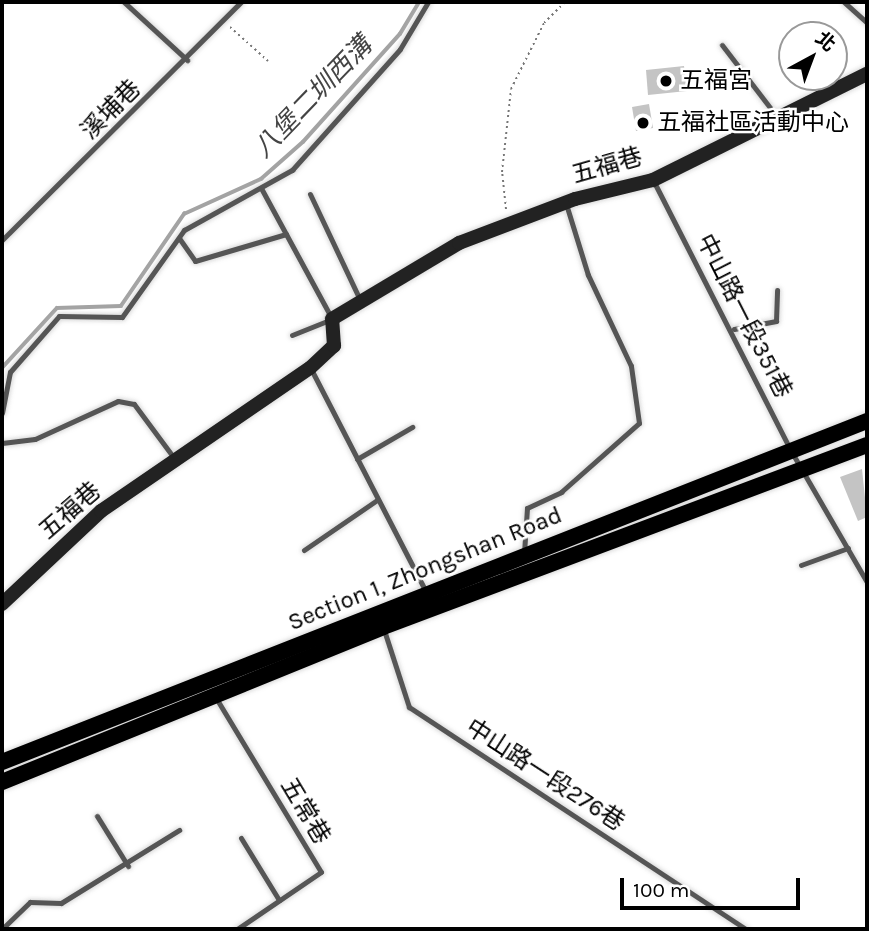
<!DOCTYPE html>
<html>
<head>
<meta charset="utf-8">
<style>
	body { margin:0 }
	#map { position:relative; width:869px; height:931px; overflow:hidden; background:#fff; font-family:Karla,"Noto Sans TC",sans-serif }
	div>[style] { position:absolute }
	.stream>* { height:3.5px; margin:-1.75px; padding:0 1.75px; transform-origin:1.75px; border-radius:1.75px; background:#a3a3a3 }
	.building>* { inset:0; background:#c4c4c4 }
	.path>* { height:2px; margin-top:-1px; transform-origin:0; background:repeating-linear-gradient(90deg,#777 0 2px,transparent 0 5.5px) }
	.roads { filter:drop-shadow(0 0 2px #dbdbdb) drop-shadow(0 0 2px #dbdbdb) }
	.lane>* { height:5px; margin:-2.5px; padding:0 2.5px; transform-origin:2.5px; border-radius:2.5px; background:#555 }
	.secondary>* { height:14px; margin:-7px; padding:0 7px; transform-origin:7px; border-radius:7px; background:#222 }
	.primary>* { height:16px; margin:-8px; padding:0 8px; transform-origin:8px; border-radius:8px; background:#000 }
	.dots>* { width:19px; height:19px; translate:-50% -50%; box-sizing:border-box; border:4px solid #fff; border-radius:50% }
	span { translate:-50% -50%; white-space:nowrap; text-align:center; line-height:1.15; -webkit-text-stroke:5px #fff; paint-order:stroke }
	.poi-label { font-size:24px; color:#000 }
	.left { translate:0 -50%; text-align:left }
	.street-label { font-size:24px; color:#000 }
	.water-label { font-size:26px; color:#444; font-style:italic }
	.frame { position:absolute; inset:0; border:4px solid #000; pointer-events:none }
	.north { position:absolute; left:778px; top:21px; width:70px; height:70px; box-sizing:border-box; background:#fff; border:2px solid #999; border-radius:50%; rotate:41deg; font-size:19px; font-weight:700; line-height:28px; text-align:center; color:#000 }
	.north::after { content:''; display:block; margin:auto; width:24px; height:32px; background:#000; clip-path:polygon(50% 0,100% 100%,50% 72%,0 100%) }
	.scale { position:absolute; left:620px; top:878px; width:180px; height:32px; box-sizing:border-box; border:4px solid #000; border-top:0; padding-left:9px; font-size:21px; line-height:24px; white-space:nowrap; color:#000; -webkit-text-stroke:5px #fff; paint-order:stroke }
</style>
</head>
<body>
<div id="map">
	<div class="stream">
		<i style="left:2px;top:368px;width:81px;rotate:-47.5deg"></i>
		<i style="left:57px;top:308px;width:64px;rotate:-1.8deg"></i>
		<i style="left:121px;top:306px;width:112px;rotate:-55.6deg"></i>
		<i style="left:184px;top:214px;width:85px;rotate:-24.4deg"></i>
		<i style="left:261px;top:179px;width:56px;rotate:-41.4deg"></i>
		<i style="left:303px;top:142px;width:145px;rotate:-48.1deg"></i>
		<i style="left:400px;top:34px;width:37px;rotate:-59deg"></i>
	</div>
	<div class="building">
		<i style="clip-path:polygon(684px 66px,687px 91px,648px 95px,646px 70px)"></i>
		<i style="clip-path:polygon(649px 104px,653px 128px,636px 131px,632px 107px)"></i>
		<i style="clip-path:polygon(862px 469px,867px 517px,858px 521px,840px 477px)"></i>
	</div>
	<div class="path">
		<i style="left:230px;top:27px;width:51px;rotate:41.8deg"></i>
		<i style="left:506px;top:209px;width:37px;rotate:-96deg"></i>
		<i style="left:502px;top:172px;width:83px;rotate:-83.8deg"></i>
		<i style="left:511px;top:89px;width:74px;rotate:-63.4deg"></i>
		<i style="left:544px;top:23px;width:30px;rotate:-45deg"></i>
	</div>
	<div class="roads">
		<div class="lane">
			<i style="left:124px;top:2px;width:86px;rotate:42.6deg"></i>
			<i style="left:844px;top:2px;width:31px;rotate:42deg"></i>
			<i style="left:722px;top:45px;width:92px;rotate:52.5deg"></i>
			<i style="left:654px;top:182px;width:302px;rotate:63deg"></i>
			<i style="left:791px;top:451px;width:151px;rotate:59.9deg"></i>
			<i style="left:261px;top:188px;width:149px;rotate:61.5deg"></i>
			<i style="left:332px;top:319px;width:43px;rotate:158.2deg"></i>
			<i style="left:310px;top:194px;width:119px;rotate:64.7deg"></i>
			<i style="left:179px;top:238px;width:28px;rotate:55deg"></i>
			<i style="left:195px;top:261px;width:95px;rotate:-16.5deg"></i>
			<i style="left:2px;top:240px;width:337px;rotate:-44.9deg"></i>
			<i style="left:734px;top:329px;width:43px;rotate:-10.8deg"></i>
			<i style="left:776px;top:321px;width:31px;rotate:-88deg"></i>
			<i style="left:312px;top:371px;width:249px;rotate:62.7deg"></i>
			<i style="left:2px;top:413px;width:42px;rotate:-79deg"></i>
			<i style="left:10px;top:372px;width:74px;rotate:-48.8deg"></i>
			<i style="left:59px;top:316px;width:63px;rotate:0.9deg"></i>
			<i style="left:122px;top:317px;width:107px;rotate:-54.5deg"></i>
			<i style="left:184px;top:230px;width:124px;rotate:-29.1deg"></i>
			<i style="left:292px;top:170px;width:162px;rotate:-48.2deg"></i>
			<i style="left:400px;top:49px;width:55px;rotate:-59.2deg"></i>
			<i style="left:2px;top:443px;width:33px;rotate:-7deg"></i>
			<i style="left:35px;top:439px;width:91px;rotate:-24.6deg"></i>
			<i style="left:118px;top:401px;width:16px;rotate:11deg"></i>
			<i style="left:134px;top:404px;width:67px;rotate:53.5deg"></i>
			<i style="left:357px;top:459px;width:64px;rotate:-30.2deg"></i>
			<i style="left:304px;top:550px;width:88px;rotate:-34.4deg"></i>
			<i style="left:524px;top:553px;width:45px;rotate:-86.2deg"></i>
			<i style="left:527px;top:508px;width:38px;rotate:-25deg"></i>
			<i style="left:561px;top:492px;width:104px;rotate:-41.5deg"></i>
			<i style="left:639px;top:423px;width:58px;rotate:-98deg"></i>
			<i style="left:631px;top:366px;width:101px;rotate:-115.3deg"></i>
			<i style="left:588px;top:275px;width:74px;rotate:-107.2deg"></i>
			<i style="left:801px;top:565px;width:50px;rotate:-19.9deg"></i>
			<i style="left:384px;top:630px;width:81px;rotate:72deg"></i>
			<i style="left:409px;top:707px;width:404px;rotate:33.4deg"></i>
			<i style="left:216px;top:698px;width:203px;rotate:58.9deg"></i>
			<i style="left:321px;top:872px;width:102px;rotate:145.8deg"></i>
			<i style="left:97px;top:816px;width:59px;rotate:58.2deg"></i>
			<i style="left:241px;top:838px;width:73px;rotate:58.5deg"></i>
			<i style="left:4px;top:927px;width:36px;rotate:-44deg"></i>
			<i style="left:30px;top:902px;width:31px;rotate:2deg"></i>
			<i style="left:61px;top:903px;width:139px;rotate:-31.7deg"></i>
		</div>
		<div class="secondary">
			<i style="left:2px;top:604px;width:136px;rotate:-43.2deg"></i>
			<i style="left:101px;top:511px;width:253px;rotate:-34.4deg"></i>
			<i style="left:310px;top:368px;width:33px;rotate:-43deg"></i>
			<i style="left:334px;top:346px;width:27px;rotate:-94deg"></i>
			<i style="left:332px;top:319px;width:148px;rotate:-30.9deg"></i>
			<i style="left:459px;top:243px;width:124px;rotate:-20.8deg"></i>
			<i style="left:575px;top:199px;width:80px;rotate:-13.7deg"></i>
			<i style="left:653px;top:180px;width:239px;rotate:-26.4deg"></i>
		</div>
		<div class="primary">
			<i style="left:2px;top:762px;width:930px;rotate:-21.52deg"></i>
			<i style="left:2px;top:782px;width:411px;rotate:-22.1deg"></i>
			<i style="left:383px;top:627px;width:517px;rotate:-20.61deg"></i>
		</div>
	</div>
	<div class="dots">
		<i style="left:666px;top:81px;background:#000"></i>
		<i style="left:643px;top:123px;background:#000"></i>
	</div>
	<div class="poi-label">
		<span class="left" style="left:680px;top:81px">五福宮</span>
		<span class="left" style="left:657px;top:123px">五福社區活動中心</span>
	</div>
	<div class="street-label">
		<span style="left:111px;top:110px;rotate:-45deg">溪埔巷</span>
		<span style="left:607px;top:166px;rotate:-16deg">五福巷</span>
		<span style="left:744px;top:316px;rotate:63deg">中山路一段351巷</span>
		<span style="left:70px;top:511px;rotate:-41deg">五福巷</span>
		<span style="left:425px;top:569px;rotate:-22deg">Section 1, Zhongshan Road</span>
		<span style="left:545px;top:775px;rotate:33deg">中山路一段276巷</span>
		<span style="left:305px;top:811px;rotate:59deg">五常巷</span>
	</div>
	<div class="water-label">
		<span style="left:313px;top:97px;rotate:-46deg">八堡二圳西溝</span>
	</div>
	<div class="frame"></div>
	<div class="north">北</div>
	<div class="scale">100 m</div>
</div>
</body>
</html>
